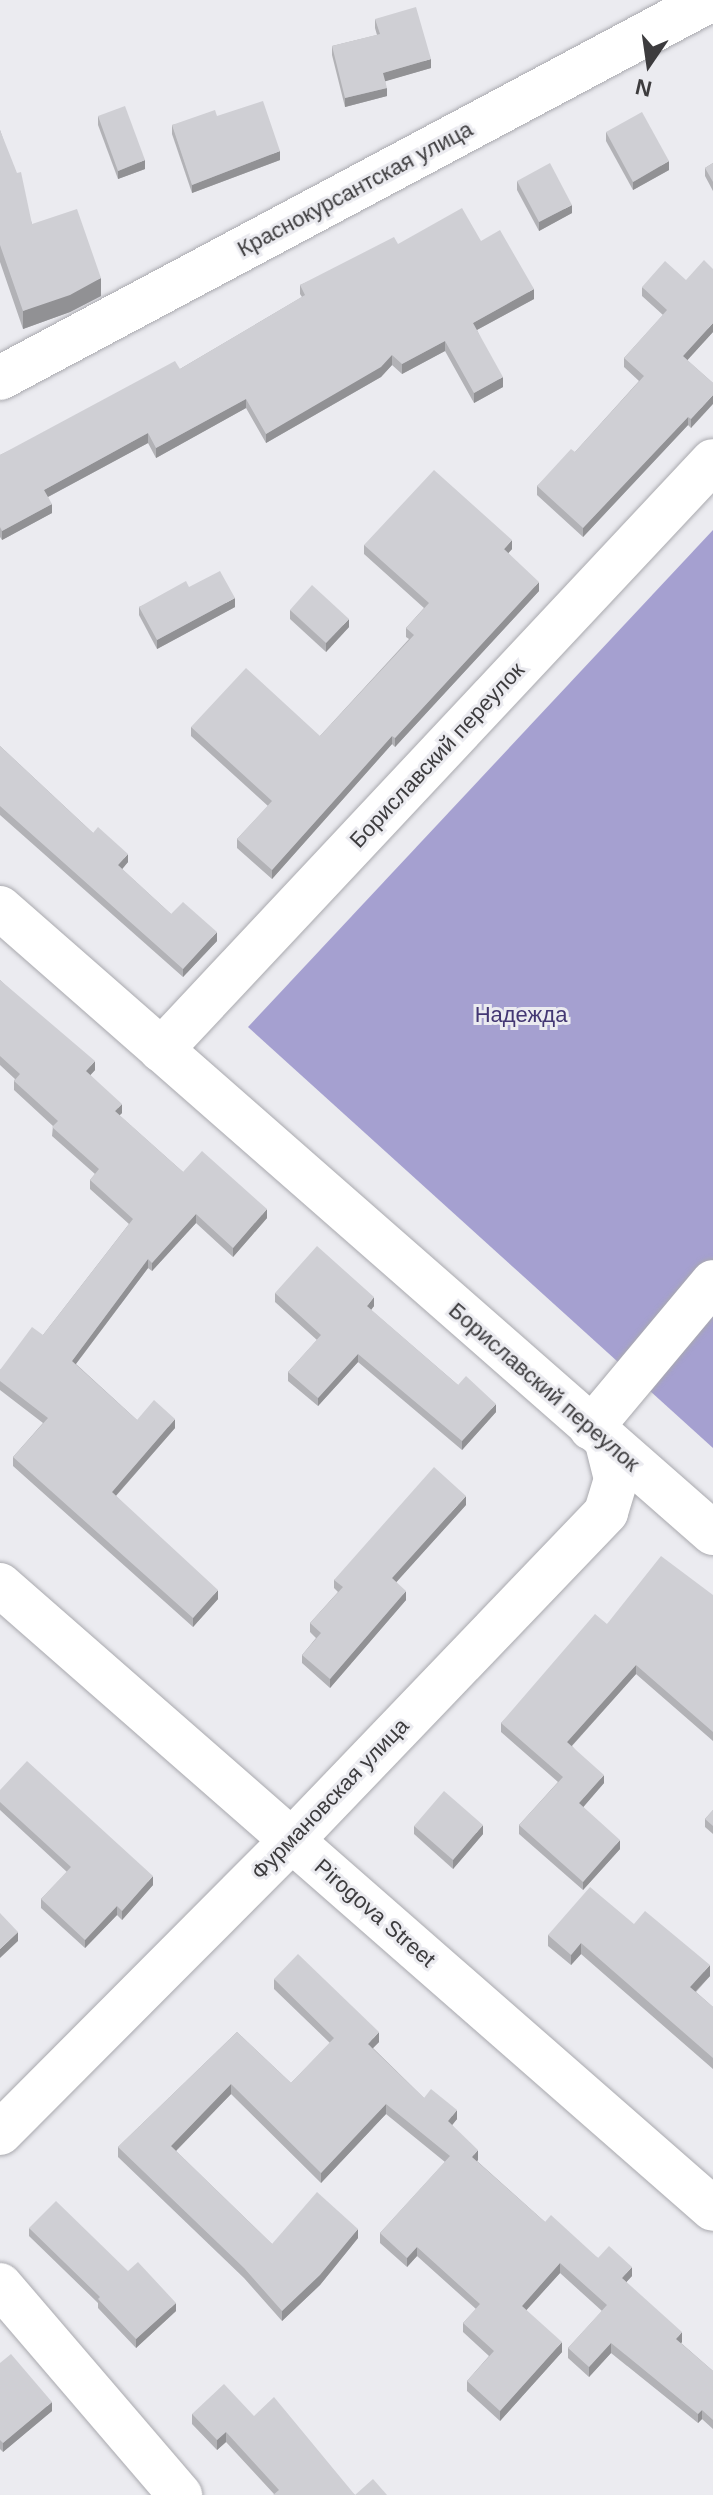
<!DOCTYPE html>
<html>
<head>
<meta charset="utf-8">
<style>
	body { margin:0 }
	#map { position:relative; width:713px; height:2495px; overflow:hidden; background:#ebebf0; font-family:Helvetica,sans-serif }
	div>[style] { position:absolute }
	.forest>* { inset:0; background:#a5a0d0 }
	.roads { filter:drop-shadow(0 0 2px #a9a9ae) drop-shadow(0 0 2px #a9a9ae) }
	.minor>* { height:44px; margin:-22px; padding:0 22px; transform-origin:22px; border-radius:22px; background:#fff }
	.wall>* { inset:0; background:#b2b2b6 }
	.shaded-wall>* { inset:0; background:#919194 }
	.building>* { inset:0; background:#cfcfd4 }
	span { translate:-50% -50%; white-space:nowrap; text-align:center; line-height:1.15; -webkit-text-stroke:6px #ebebf0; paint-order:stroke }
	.street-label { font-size:22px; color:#3d3c3e }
	.park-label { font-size:22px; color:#433773 }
	.north { position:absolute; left:609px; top:24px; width:80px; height:80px; -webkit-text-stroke:6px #ebebf0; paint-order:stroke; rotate:193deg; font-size:22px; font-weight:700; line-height:32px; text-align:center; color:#3d3c3e }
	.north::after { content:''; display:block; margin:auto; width:28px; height:36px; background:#3d3c3e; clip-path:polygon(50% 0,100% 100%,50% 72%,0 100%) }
</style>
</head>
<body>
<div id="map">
	<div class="forest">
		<i style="clip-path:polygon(713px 530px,713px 1448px,248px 1027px)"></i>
	</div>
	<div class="roads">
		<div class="minor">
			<i style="left:0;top:378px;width:804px;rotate:-28.03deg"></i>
			<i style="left:0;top:908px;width:948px;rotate:41.24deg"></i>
			<i style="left:161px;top:1050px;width:807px;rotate:-46.86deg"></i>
			<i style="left:591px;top:1428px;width:190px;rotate:-50.1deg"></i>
			<i style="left:0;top:1585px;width:947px;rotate:41.19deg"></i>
			<i style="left:0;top:2133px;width:414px;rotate:-45.1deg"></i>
			<i style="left:292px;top:1840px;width:454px;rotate:-46.2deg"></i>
			<i style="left:606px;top:1512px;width:34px;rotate:-73deg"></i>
			<i style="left:616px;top:1479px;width:37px;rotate:-104deg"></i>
			<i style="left:0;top:2285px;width:277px;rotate:49.4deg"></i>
		</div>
	</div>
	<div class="wall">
		<i style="clip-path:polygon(375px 19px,431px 68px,385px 81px,387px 96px,345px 107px,332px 55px,332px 46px,377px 35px,375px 28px)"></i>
		<i style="clip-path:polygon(98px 116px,145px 169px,118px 179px,98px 125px)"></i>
		<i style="clip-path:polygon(217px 116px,280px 160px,192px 193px,172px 134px,172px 125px)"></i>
		<i style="clip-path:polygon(0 130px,32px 224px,101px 296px,70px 312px,23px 329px,0 262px)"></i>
		<i style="clip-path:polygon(606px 132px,669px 170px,633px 190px,606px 141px)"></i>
		<i style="clip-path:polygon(713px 163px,713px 191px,705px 176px,705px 168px)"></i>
		<i style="clip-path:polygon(517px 181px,572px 213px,539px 231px,517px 190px)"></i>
		<i style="clip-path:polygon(481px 241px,534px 299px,477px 330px,503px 387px,474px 403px,445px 351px,402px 374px,392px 365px,381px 377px,266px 443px,246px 408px,156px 458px,148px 443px,48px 497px,52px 513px,2px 540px,0 537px,0 455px,180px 369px,302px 297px,300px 294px,300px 285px,398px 244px)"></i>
		<i style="clip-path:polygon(642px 287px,713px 332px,687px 360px,713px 383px,691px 428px,688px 425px,583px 537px,537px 495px,537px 486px,575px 452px,639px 381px,624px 367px,624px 358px,663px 315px,642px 296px)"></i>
		<i style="clip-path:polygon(364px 545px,512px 549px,508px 553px,539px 591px,395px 747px,392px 744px,272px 879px,237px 848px,237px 839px,268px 806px,191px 736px,191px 727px,320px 736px,409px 639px,406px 637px,406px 628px,424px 608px,364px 554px)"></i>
		<i style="clip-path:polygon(189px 587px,235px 607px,157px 649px,139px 615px,139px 607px)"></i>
		<i style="clip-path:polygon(290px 610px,349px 627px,326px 652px,290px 619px)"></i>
		<i style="clip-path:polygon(0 746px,93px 833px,128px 862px,122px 869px,171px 914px,217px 941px,183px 977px,0 815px)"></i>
		<i style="clip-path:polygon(0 980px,95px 1070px,90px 1075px,122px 1113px,119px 1115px,183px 1172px,267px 1218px,233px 1257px,196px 1223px,152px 1271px,148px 1268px,76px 1364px,137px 1420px,175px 1428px,116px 1496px,218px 1599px,193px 1627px,13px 1466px,13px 1457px,43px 1423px,0 1390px,0 1370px,43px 1335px,129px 1224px,90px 1189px,90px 1180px,95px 1174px,52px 1136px,53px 1126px,14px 1090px,14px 1081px,15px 1079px,0 1065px)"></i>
		<i style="clip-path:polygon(275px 1293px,374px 1306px,371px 1310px,458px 1385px,496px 1412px,462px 1450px,358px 1362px,318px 1406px,288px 1381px,288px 1372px,317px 1340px,275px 1302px)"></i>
		<i style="clip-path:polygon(466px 1505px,396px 1582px,406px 1600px,330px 1688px,302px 1663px,302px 1655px,316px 1638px,310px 1632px,310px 1623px,338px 1592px,334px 1588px,334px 1580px)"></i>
		<i style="clip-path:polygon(713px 1595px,713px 1741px,636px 1674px,572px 1746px,604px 1783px,583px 1807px,620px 1849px,583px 1890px,519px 1834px,519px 1825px,558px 1782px,501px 1732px,501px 1723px,607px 1624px)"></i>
		<i style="clip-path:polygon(0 1790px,153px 1885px,122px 1920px,117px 1915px,85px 1948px,41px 1908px,41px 1899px,67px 1872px,0 1810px)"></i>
		<i style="clip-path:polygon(713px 1810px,713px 1834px,705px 1827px,705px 1819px)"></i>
		<i style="clip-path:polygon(414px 1826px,483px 1834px,453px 1869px,414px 1834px)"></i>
		<i style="clip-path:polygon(634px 1924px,710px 1976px,696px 1992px,713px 2007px,713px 2069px,581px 1954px,571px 1965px,548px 1946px,548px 1935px)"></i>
		<i style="clip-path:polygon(274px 1979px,379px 2042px,373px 2048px,424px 2098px,457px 2119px,452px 2125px,478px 2160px,477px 2161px,545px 2222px,598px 2258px,632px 2276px,626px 2282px,682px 2342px,681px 2343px,713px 2371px,713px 2429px,702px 2419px,698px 2423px,611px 2353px,589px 2377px,568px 2358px,568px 2348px,602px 2311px,560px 2273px,526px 2310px,562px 2352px,500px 2421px,467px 2391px,467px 2381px,489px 2356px,463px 2332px,463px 2323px,476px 2309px,417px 2256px,407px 2267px,380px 2243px,380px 2233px,445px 2162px,386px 2114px,321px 2183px,231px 2094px,176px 2151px,272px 2244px,358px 2238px,320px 2285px,282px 2321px,244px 2278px,118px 2157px,118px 2147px,237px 2032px,291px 2083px,330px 2043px,274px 1989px)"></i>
		<i style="clip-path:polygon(29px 2228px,176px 2311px,136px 2348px,98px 2308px,98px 2303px,29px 2236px)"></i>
		<i style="clip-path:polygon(0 2363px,52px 2411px,3px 2452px,0 2449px)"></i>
		<i style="clip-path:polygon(192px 2414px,254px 2416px,355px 2495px,274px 2494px,226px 2442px,217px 2450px,192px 2424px)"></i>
	</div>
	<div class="shaded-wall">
		<i style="clip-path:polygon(431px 59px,431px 68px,383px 82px,383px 73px)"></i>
		<i style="clip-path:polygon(387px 88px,387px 96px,345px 107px,345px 98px)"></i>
		<i style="clip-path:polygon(280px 151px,280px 160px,192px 193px,192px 185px)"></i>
		<i style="clip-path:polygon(145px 160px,145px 169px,118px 179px,118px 171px)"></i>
		<i style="clip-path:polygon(669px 161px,669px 170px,633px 190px,633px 182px)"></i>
		<i style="clip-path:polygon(572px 205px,572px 213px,539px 231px,539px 222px)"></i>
		<i style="clip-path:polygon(101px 278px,101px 296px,70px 312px,23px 329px,23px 311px)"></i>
		<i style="clip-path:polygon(534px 289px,534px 299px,473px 332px,473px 323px)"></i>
		<i style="clip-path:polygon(713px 323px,713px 332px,683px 365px,683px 356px)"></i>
		<i style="clip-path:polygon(445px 341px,445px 351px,402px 374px,402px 364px)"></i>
		<i style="clip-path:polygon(392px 355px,392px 365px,381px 377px,266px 443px,266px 434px)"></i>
		<i style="clip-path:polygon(503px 377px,503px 387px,474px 403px,474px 393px)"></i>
		<i style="clip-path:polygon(713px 395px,713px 404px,691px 428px,691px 419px)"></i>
		<i style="clip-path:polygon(246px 399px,246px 408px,156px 458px,156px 448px)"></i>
		<i style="clip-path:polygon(688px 417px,688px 425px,583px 537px,583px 528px)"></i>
		<i style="clip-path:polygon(148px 433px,148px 443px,44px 499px,44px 490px)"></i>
		<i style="clip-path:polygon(52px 504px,52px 513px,2px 540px,2px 531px)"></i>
		<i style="clip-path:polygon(512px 540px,512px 549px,504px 558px,504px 549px)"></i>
		<i style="clip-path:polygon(539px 582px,539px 591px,395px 747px,395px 738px)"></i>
		<i style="clip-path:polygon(235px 598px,235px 607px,157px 649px,157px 640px)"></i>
		<i style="clip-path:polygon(349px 619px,349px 627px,326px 652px,326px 643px)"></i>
		<i style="clip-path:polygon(392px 736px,392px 744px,272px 879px,272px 870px)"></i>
		<i style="clip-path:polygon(128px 854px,128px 862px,118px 874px,118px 865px)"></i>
		<i style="clip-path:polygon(217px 932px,217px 941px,183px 977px,183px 969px)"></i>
		<i style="clip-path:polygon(95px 1061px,95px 1070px,86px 1080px,86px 1071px)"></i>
		<i style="clip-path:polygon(122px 1104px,122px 1113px,115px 1120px,115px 1111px)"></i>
		<i style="clip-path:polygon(267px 1209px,267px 1218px,233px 1257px,233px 1248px)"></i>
		<i style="clip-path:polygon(196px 1214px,196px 1223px,152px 1271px,152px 1263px)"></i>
		<i style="clip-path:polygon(148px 1259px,148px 1268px,72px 1369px,72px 1361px)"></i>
		<i style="clip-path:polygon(374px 1297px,374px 1306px,367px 1315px,367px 1306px)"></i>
		<i style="clip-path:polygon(358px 1354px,358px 1362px,318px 1406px,318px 1398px)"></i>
		<i style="clip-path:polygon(496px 1404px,496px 1412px,462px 1450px,462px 1441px)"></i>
		<i style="clip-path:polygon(175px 1419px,175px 1428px,112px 1500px,112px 1492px)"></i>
		<i style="clip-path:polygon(466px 1496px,466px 1505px,392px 1587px,392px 1578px)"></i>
		<i style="clip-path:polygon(218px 1590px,218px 1599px,193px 1627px,193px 1618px)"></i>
		<i style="clip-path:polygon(406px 1591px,406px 1600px,330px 1688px,330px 1679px)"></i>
		<i style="clip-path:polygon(636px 1665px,636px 1674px,567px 1751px,567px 1742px)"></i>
		<i style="clip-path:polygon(604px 1775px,604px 1783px,579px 1812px,579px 1803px)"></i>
		<i style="clip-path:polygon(483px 1825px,483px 1834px,453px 1869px,453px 1860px)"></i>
		<i style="clip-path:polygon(620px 1840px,620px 1849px,583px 1890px,583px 1882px)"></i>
		<i style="clip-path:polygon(153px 1876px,153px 1885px,122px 1920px,122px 1911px)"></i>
		<i style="clip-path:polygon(117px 1906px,117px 1915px,85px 1948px,85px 1940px)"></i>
		<i style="clip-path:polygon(18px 1932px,18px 1941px,0 1958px,0 1949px)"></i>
		<i style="clip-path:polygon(581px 1943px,581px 1954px,571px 1965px,571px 1955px)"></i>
		<i style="clip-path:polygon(710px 1965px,710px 1976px,690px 1997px,690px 1987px)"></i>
		<i style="clip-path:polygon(379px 2032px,379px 2042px,368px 2053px,368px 2044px)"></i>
		<i style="clip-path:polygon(231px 2084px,231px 2094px,171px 2156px,171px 2146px)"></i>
		<i style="clip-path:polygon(386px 2104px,386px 2114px,321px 2183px,321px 2173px)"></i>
		<i style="clip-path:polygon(457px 2110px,457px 2119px,448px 2130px,448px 2121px)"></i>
		<i style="clip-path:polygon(478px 2150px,478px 2160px,472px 2166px,472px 2157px)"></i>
		<i style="clip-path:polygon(358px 2229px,358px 2238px,320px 2285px,282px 2321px,282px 2311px)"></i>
		<i style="clip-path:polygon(417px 2247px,417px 2256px,407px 2267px,407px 2258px)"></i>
		<i style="clip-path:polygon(560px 2263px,560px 2273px,522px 2315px,522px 2306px)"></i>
		<i style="clip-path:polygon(632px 2267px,632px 2276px,622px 2287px,622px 2278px)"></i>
		<i style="clip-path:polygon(176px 2303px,176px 2311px,136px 2348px,136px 2339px)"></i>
		<i style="clip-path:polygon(682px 2332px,682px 2342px,676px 2349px,676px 2339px)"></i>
		<i style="clip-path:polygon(562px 2342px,562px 2352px,500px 2421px,500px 2411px)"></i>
		<i style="clip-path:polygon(611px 2343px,611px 2353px,589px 2377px,589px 2367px)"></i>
		<i style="clip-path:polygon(52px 2402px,52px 2411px,3px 2452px,3px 2443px)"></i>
		<i style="clip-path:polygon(702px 2410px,702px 2419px,698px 2423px,698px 2414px)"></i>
		<i style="clip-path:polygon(226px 2432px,226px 2442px,217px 2450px,217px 2440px)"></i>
	</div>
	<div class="building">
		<i style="clip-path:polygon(416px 7px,431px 59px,383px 73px,387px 88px,345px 98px,332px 46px,380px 34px,375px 19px)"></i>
		<i style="clip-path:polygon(263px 101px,280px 151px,192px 185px,172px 125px,215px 110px,217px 116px)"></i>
		<i style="clip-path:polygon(125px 106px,145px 160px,118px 171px,98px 116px)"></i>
		<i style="clip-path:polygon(642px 112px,669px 161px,633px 182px,606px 132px)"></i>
		<i style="clip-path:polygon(0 130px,17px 173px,21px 172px,32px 224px,77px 209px,101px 278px,70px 295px,23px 311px,0 245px)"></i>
		<i style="clip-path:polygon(550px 163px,572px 205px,539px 222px,517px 181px)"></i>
		<i style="clip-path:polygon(713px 163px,713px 182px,705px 168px)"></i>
		<i style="clip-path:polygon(462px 208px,481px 241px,500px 230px,534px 289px,473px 323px,503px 377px,474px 393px,445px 341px,402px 364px,392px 355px,381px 367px,266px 434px,246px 399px,156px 448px,148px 433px,44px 490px,52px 504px,2px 531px,0 527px,0 455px,175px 361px,180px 369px,305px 295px,300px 285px,394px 237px,398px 244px)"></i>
		<i style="clip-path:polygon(704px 260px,713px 269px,713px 323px,683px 356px,713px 383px,713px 395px,691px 419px,688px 417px,583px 528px,537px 486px,571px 449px,575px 452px,644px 376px,624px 358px,667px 310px,642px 287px,665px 261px,686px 280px)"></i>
		<i style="clip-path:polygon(434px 470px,512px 540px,504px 549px,539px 582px,395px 738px,392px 736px,272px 870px,237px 839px,272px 801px,191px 727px,246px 668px,320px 736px,414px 635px,406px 628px,429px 603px,364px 545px)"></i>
		<i style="clip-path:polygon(220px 571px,235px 598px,157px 640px,139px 607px,186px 581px,189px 587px)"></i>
		<i style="clip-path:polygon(312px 585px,349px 619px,326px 643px,290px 610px)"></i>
		<i style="clip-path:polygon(0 746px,93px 833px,98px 827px,128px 854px,118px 865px,171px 914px,183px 902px,217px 932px,183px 969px,0 806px)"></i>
		<i style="clip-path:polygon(0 980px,95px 1061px,86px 1071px,122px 1104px,115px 1111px,183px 1172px,202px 1151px,267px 1209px,233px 1248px,196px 1214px,152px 1263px,148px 1259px,72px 1361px,137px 1420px,154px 1400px,175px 1419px,112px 1492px,218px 1590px,193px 1618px,13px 1457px,48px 1418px,0 1381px,0 1370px,32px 1327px,43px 1335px,133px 1219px,90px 1180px,99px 1169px,52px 1127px,58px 1121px,14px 1081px,20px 1074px,0 1056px)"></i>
		<i style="clip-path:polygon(317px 1246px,374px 1297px,367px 1306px,458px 1385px,466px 1376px,496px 1404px,462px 1441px,358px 1354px,318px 1398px,288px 1372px,321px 1335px,275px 1293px)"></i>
		<i style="clip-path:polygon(434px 1467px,466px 1496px,392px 1578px,406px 1591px,330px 1679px,302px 1655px,321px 1633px,310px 1623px,343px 1587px,334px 1580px)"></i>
		<i style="clip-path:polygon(661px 1556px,713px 1595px,713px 1732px,636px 1665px,567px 1742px,604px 1775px,579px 1803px,620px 1840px,583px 1882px,519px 1825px,563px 1777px,501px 1723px,595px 1614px,607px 1624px)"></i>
		<i style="clip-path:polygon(27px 1761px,153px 1876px,122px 1911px,117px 1906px,85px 1940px,41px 1899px,71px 1867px,0 1802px,0 1790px)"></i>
		<i style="clip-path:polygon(444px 1791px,483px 1825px,453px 1860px,414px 1826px)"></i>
		<i style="clip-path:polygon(713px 1810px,713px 1826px,705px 1819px)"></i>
		<i style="clip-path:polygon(590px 1887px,634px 1924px,645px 1911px,710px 1965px,690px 1987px,713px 2007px,713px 2058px,581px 1943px,571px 1955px,548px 1935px)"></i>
		<i style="clip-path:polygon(0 1913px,18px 1932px,0 1949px)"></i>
		<i style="clip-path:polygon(298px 1954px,379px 2032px,368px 2044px,424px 2098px,431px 2089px,457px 2110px,448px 2121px,478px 2150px,472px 2157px,545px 2222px,551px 2215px,598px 2258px,609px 2246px,632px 2267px,622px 2278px,682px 2332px,676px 2339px,713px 2371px,713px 2420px,702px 2410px,698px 2414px,611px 2343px,589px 2367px,568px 2348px,607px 2305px,560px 2263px,522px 2306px,562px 2342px,500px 2411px,467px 2381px,494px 2351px,463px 2323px,480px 2304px,417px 2247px,407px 2258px,380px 2233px,450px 2156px,386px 2104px,321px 2173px,231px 2084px,171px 2146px,272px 2244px,317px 2192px,358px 2229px,320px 2275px,282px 2311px,244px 2268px,118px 2147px,237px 2032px,291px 2083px,334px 2038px,274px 1979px)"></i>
		<i style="clip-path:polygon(56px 2201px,128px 2271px,138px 2262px,176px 2303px,136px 2339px,98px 2299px,100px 2297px,29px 2228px)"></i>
		<i style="clip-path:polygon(11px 2354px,52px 2402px,3px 2443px,0 2440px,0 2363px)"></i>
		<i style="clip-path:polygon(224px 2384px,254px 2416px,274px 2397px,355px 2495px,273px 2495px,279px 2490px,226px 2432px,217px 2440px,192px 2414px)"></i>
		<i style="clip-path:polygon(373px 2479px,387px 2495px,355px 2495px)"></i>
	</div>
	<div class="street-label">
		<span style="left:355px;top:189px;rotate:-28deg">Краснокурсантская улица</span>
		<span style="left:437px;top:755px;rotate:-47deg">Бориславский переулок</span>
		<span style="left:544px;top:1387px;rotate:41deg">Бориславский переулок</span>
		<span style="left:330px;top:1799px;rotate:-46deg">Фурмановская улица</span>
		<span style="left:375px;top:1913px;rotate:41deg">Pirogova Street</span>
	</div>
	<div class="park-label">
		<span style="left:521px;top:1015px">Надежда</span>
	</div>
	<div class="north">N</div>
</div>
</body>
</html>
